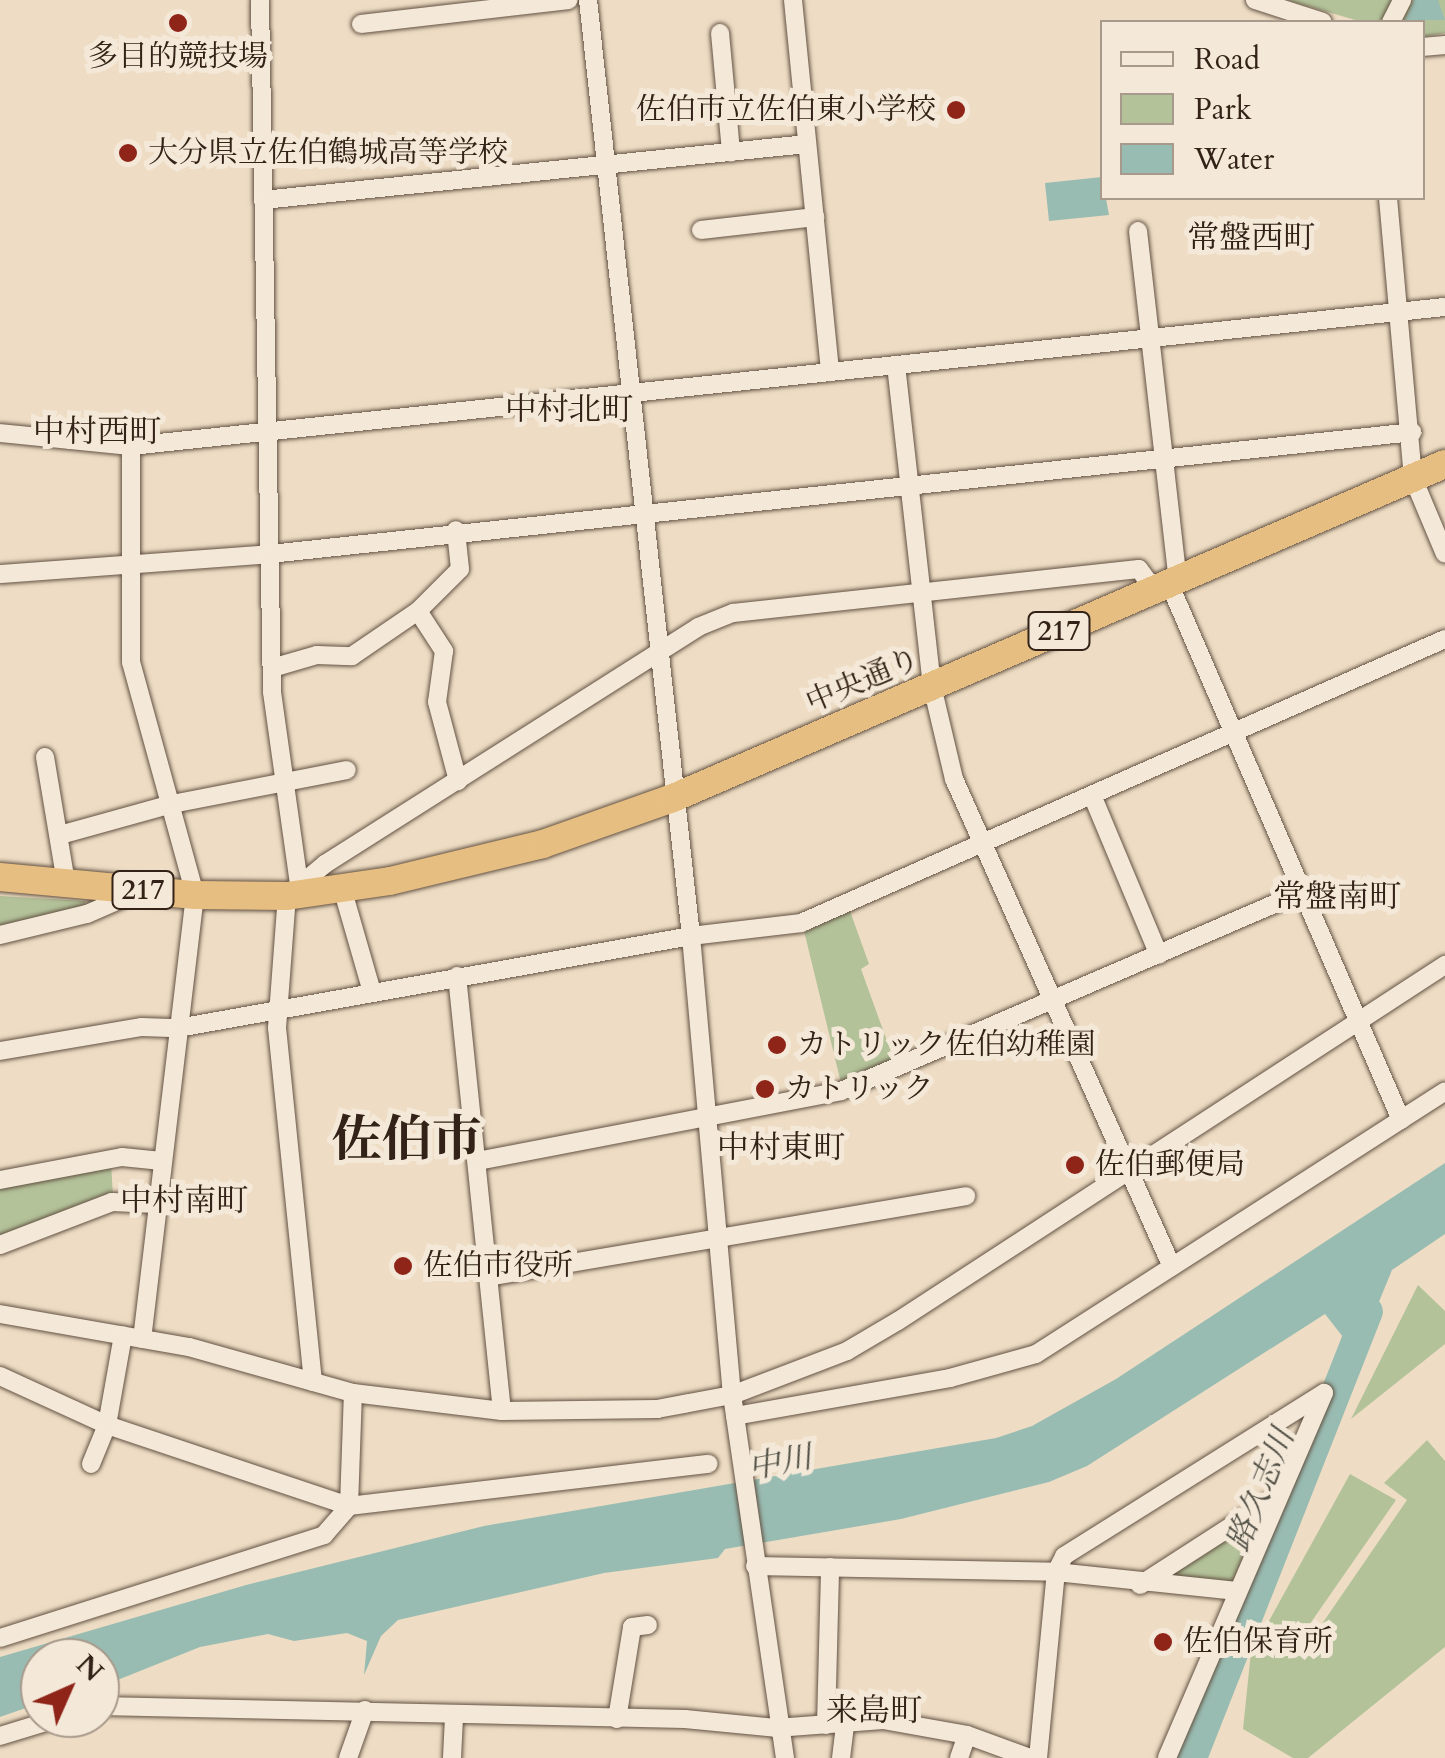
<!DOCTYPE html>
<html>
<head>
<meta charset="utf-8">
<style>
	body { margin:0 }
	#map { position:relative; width:1445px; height:1758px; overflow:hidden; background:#eeddc4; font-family:Cardo,"Noto Serif JP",serif }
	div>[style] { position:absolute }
	.green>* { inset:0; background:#b3c299 }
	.water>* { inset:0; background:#99bcb2 }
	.river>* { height:30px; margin:-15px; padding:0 15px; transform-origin:15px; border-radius:15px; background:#99bcb2 }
	.roads { filter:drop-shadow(0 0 2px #625142) drop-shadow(0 0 2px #625142) }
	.minor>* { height:18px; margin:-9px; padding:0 9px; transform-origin:9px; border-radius:9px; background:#f4e9d9 }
	.highway>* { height:28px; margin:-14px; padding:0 14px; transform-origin:14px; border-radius:14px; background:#e7be82 }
	.dots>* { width:28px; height:28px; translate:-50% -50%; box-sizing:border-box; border:5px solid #f4e9d9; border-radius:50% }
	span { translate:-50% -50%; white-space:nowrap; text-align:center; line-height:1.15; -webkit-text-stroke:10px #f4e9d9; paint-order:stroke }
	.shield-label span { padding:2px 8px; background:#f4e9d9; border:2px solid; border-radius:8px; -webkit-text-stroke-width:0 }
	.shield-label { font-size:28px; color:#332217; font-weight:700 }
	.poi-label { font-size:30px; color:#332217 }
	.right { translate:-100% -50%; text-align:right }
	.left { translate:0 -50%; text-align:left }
	.street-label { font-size:30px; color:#332217 }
	.neighbourhood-label { font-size:32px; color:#332217 }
	.water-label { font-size:32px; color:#525046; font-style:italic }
	.town-label { font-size:50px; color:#332217; font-weight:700 }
	.legend { position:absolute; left:1100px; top:20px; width:325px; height:180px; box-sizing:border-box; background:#f4e9d9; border:2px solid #a7998b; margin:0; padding:12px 18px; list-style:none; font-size:30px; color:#332217 }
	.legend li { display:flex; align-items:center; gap:20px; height:50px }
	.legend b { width:50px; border:2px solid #a7998b }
	.north { position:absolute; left:20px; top:1638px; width:100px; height:100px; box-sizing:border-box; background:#f4e9d9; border:2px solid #a7998b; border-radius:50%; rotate:45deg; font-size:28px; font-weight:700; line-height:40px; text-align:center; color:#332217 }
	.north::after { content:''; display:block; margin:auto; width:35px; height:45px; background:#8f2418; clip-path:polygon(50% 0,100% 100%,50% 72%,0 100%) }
</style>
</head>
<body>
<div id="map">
	<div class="green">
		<i style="clip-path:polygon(1287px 0,1445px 0,1445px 33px,1423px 37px,1422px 22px,1362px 22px)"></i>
		<i style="clip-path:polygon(0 896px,85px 901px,85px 909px,0 930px)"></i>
		<i style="clip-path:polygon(850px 911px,869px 964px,861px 969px,896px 1066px,842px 1087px,804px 931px)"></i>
		<i style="clip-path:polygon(111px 1163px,113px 1196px,0 1238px,0 1183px)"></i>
		<i style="clip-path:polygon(1418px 1285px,1445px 1311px,1445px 1344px,1351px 1419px)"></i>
		<i style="clip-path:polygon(1427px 1440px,1445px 1461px,1445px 1647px,1308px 1758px,1293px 1758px,1243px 1729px,1252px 1642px,1300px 1656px,1407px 1500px,1384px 1483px)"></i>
		<i style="clip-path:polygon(1350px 1474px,1396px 1500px,1298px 1641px,1264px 1630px)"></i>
		<i style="clip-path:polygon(1262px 1515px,1232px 1583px,1167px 1575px)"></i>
	</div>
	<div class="water">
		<i style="clip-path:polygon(1414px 0,1438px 0,1445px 20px,1405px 20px)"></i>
		<i style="clip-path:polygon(1102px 177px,1109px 215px,1049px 221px,1045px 183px)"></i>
		<i style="clip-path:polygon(1445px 1163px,1445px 1234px,1392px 1270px,1360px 1348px,1350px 1346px,1325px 1314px,1087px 1466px,1049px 1482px,901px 1519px,725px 1549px,718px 1558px,604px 1573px,398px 1620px,381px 1636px,364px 1675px,367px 1641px,347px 1633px,294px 1641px,268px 1634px,200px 1647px,100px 1687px,100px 1658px,40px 1658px,40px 1703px,0 1717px,0 1657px,246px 1585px,484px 1526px,996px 1438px,1032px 1426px,1116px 1379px)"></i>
	</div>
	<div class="river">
		<i style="left:1192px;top:1758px;width:480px;rotate:-68.5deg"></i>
	</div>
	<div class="roads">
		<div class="minor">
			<i style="left:260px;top:0;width:692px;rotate:89.01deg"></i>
			<i style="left:272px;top:692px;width:195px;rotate:82deg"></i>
			<i style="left:588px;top:0;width:942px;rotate:83.72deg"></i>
			<i style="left:691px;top:936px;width:461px;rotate:84.9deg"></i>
			<i style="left:732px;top:1395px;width:367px;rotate:81.7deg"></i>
			<i style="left:793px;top:0;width:374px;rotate:84.3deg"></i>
			<i style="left:1255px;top:0;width:71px;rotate:17.9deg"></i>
			<i style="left:1391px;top:22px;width:25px;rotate:-63deg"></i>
			<i style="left:361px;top:24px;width:209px;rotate:-6.6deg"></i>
			<i style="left:720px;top:33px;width:120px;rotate:84.7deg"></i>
			<i style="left:1422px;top:47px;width:23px;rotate:-5deg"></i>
			<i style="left:1388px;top:198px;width:281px;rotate:84.9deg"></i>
			<i style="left:1413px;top:478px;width:82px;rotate:67.2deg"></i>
			<i style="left:263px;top:200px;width:547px;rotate:-5.88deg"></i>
			<i style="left:701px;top:230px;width:115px;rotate:-6.5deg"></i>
			<i style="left:1138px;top:231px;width:351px;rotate:83.5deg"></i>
			<i style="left:896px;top:365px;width:323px;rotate:83.6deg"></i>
			<i style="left:932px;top:686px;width:96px;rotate:76.7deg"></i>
			<i style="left:954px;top:779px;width:534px;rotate:65.93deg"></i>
			<i style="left:0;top:433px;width:132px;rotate:5.7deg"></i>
			<i style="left:131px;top:446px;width:1321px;rotate:-6.04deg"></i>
			<i style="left:131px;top:446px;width:216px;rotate:90deg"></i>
			<i style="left:131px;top:662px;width:242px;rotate:74.6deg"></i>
			<i style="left:195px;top:895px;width:447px;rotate:96.8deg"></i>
			<i style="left:0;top:574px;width:271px;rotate:-4.2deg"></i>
			<i style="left:270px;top:554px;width:1149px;rotate:-6.09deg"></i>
			<i style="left:1169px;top:583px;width:585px;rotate:66.63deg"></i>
			<i style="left:418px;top:611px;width:48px;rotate:57deg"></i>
			<i style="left:444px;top:651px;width:51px;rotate:97.8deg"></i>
			<i style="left:437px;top:702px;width:82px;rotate:75.1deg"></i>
			<i style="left:272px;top:668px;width:47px;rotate:-16.1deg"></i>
			<i style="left:317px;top:655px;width:35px;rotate:2deg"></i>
			<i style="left:352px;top:656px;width:80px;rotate:-34.3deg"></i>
			<i style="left:418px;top:611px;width:59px;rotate:-45deg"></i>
			<i style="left:460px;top:569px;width:39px;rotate:-96deg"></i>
			<i style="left:45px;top:757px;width:128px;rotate:80.5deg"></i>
			<i style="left:1092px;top:795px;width:173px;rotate:67.3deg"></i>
			<i style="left:60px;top:835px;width:116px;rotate:-15.5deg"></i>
			<i style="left:172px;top:804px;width:178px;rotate:-11deg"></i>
			<i style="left:342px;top:888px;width:108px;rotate:73.9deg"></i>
			<i style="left:0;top:935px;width:89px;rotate:-13.6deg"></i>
			<i style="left:87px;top:914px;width:55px;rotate:-23.7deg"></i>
			<i style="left:457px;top:976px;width:437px;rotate:84.1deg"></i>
			<i style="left:0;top:1051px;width:144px;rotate:-9.6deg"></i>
			<i style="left:142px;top:1027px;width:36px;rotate:2deg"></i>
			<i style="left:178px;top:1028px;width:521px;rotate:-10.17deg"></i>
			<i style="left:691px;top:936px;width:111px;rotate:-6.7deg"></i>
			<i style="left:801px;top:923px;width:704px;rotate:-23.8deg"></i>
			<i style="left:478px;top:1161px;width:370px;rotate:-10.9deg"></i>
			<i style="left:841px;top:1091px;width:502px;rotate:-23.35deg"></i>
			<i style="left:0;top:1180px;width:124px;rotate:-10.7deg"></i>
			<i style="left:122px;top:1157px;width:40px;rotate:5.7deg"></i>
			<i style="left:0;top:1245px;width:120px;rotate:-21deg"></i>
			<i style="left:112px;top:1202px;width:45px;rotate:2.5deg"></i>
			<i style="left:488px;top:1277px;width:485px;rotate:-9.6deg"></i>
			<i style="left:0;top:1314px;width:192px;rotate:9.9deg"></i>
			<i style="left:189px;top:1347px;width:170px;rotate:15.7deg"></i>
			<i style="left:353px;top:1393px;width:150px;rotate:6.9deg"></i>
			<i style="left:502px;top:1411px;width:155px;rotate:-0.7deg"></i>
			<i style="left:657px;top:1409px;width:76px;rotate:-10.6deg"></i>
			<i style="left:732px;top:1395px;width:123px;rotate:-20.9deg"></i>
			<i style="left:847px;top:1351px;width:59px;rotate:-30.5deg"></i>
			<i style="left:898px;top:1321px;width:653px;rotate:-33.06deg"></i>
			<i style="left:0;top:1376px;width:118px;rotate:24.6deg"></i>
			<i style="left:107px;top:1425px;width:255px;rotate:18.5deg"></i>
			<i style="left:349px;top:1506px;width:362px;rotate:-6.7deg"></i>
			<i style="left:313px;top:1382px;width:356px;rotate:-95.8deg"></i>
			<i style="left:277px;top:1028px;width:132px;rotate:-85.7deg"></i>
			<i style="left:287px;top:896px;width:50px;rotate:-40.1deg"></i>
			<i style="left:325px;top:864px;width:442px;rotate:-32.4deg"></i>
			<i style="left:698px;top:627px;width:38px;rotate:-22deg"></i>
			<i style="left:733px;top:613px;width:408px;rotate:-6.2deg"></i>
			<i style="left:1139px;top:569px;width:26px;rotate:54deg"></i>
			<i style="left:735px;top:1416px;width:218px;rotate:-10deg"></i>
			<i style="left:950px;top:1378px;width:89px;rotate:-15.6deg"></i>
			<i style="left:1036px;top:1354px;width:486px;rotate:-32.7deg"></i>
			<i style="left:91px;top:1464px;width:42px;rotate:-67.7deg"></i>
			<i style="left:107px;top:1425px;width:91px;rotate:-79.9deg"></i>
			<i style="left:755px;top:1566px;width:301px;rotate:1.1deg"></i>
			<i style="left:1056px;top:1572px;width:182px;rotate:6deg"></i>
			<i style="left:1140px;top:1585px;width:161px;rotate:-32.8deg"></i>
			<i style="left:0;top:1638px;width:340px;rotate:-17.6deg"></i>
			<i style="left:324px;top:1535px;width:38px;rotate:-49deg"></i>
			<i style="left:349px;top:1506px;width:113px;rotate:-88deg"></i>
			<i style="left:100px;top:1706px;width:585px;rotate:1.27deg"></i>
			<i style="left:685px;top:1719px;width:91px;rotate:5.6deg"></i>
			<i style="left:776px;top:1728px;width:107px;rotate:-4.3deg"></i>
			<i style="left:883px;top:1720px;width:85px;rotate:10.1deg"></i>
			<i style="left:967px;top:1735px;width:67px;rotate:20.1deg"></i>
			<i style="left:617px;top:1719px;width:93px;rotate:-80.7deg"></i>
			<i style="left:632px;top:1627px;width:16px;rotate:-7deg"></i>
			<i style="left:826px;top:1725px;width:158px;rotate:-88.5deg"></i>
			<i style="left:0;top:1736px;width:62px;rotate:-17deg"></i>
			<i style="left:348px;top:1758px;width:51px;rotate:-70.5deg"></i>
			<i style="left:452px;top:1758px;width:41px;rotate:-87.2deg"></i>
			<i style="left:841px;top:1758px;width:35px;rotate:-83deg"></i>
			<i style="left:959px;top:1758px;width:24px;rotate:-71deg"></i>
			<i style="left:1038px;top:1758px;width:187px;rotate:-84.5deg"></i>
			<i style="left:1056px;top:1572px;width:18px;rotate:-63deg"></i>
			<i style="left:1064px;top:1556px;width:307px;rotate:-32.1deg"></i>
			<i style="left:1324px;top:1393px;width:397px;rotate:113.3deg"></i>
		</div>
		<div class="highway">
			<i style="left:0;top:877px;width:196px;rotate:5.3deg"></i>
			<i style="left:195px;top:895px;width:92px;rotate:0.6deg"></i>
			<i style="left:287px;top:896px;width:104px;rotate:-8.3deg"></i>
			<i style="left:390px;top:881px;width:157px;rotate:-13.6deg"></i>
			<i style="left:543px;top:844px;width:138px;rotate:-19.5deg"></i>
			<i style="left:673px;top:798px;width:841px;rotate:-23.4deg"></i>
		</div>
	</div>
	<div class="dots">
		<i style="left:178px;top:23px;background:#8f2418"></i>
		<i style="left:956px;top:110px;background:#8f2418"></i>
		<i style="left:128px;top:153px;background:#8f2418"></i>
		<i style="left:777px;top:1045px;background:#8f2418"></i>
		<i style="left:765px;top:1089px;background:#8f2418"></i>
		<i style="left:1075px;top:1165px;background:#8f2418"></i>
		<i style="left:403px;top:1266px;background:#8f2418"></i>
		<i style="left:1163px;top:1642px;background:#8f2418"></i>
	</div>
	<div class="shield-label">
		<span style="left:1059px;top:631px">217</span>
		<span style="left:143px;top:890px">217</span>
	</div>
	<div class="poi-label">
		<span style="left:178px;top:57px">多目的競技場</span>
		<span class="right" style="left:936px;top:110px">佐伯市立佐伯東小学校</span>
		<span class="left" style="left:148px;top:153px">大分県立佐伯鶴城高等学校</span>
		<span class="left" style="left:797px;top:1045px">カトリック佐伯幼稚園</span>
		<span class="left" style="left:785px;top:1089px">カトリック</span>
		<span class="left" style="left:1095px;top:1165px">佐伯郵便局</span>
		<span class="left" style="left:423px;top:1266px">佐伯市役所</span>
		<span class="left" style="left:1183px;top:1642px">佐伯保育所</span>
	</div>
	<div class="street-label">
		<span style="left:863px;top:681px;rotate:-23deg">中央通り</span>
	</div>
	<div class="neighbourhood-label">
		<span style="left:1251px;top:238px">常盤西町</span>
		<span style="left:569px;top:410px">中村北町</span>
		<span style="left:97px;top:432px">中村西町</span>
		<span style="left:1337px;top:897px">常盤南町</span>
		<span style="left:781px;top:1148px">中村東町</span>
		<span style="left:184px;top:1201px">中村南町</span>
		<span style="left:874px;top:1711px">来島町</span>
	</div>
	<div class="water-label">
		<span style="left:780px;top:1463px;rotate:-11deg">中川</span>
		<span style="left:1261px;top:1490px;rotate:-68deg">路久志川</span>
	</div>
	<div class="town-label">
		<span style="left:407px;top:1141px">佐伯市</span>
	</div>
	<ul class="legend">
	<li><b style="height:12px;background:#f4e9d9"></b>Road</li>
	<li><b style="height:28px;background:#b3c299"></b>Park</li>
	<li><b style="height:28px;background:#99bcb2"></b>Water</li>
	</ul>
	<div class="north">N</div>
</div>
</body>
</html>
